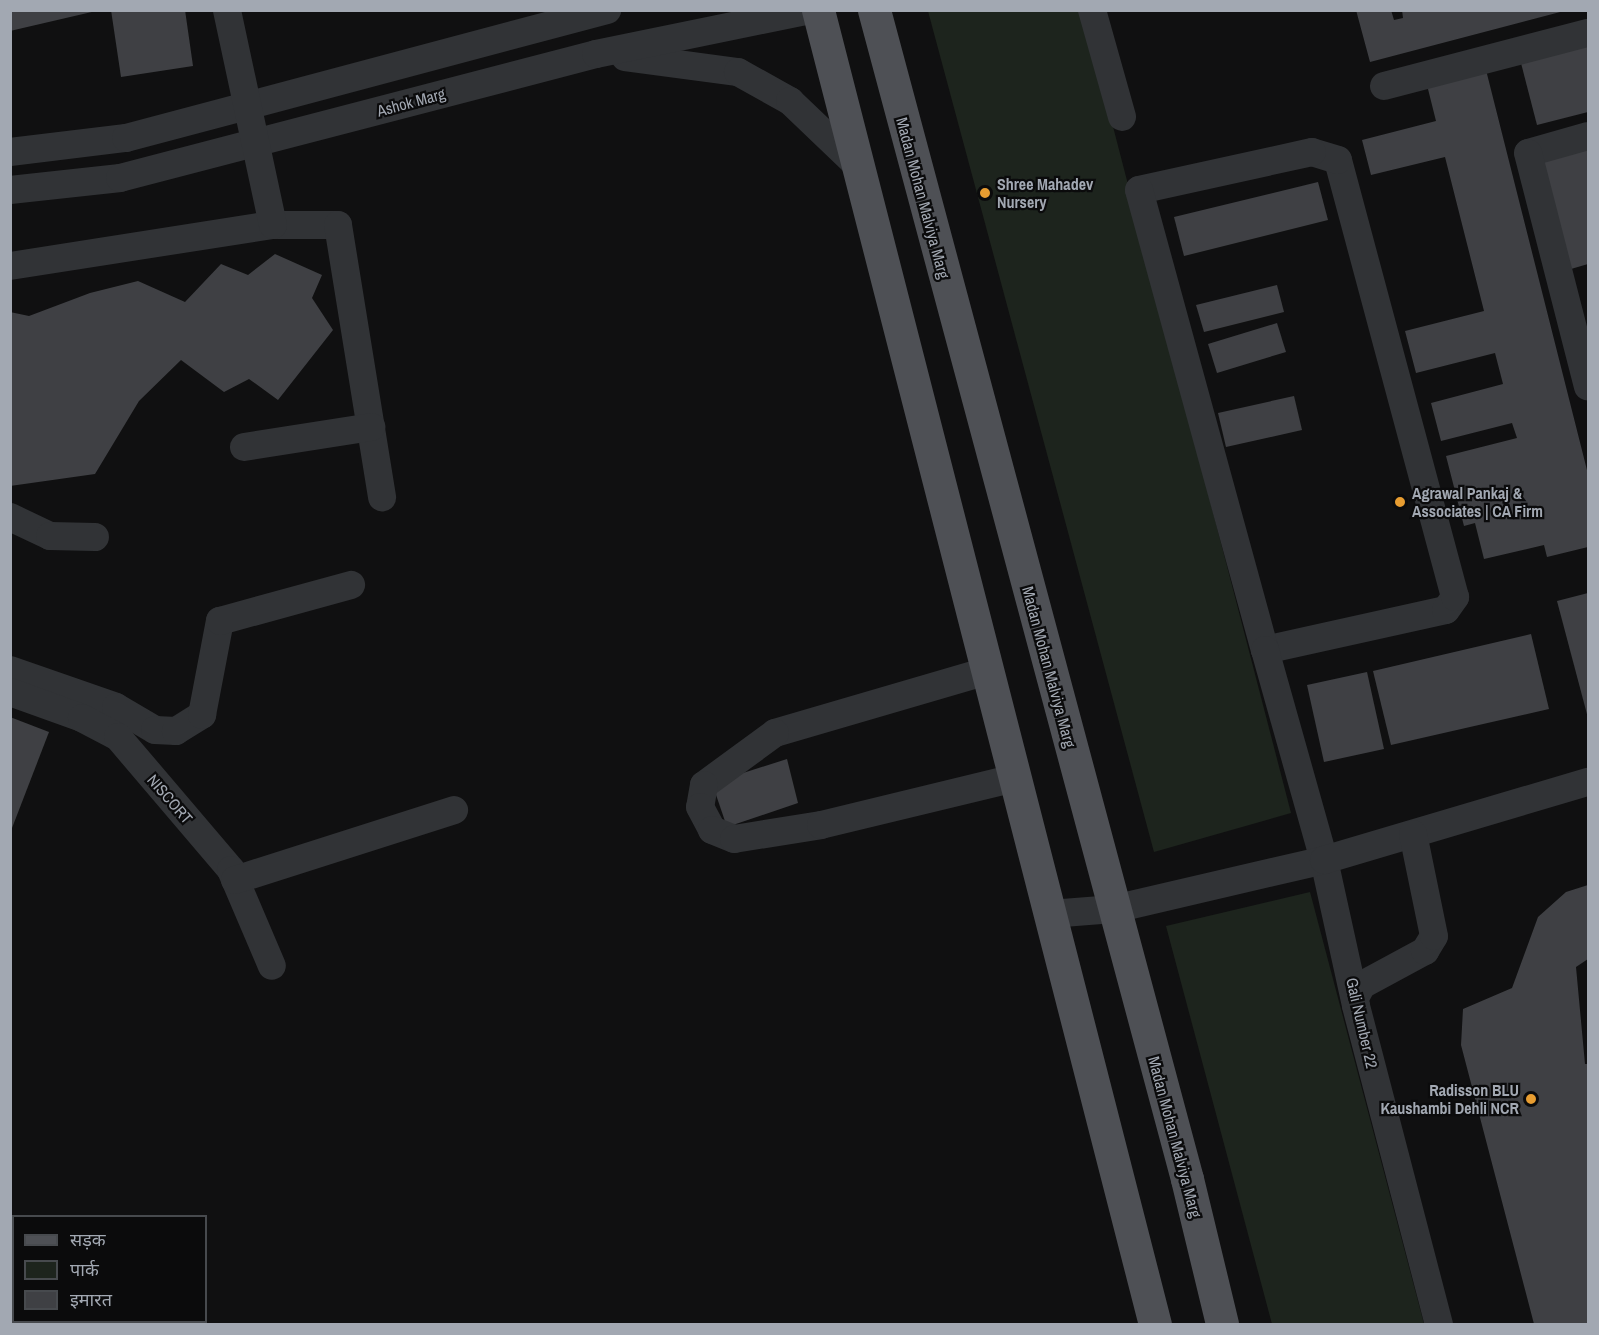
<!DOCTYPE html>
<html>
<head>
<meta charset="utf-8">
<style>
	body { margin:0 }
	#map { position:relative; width:1599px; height:1335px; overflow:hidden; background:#101011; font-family:"Archivo Narrow","Noto Sans Devanagari",sans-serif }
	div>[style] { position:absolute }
	.green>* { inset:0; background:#1d241d }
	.building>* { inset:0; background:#3f4044 }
	.minor>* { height:28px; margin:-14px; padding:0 14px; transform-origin:14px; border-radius:14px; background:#313336 }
	.major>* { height:33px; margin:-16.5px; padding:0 16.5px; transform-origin:16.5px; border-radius:16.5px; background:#4e5055 }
	.dots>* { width:16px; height:16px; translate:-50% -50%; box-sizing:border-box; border:3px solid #0b0b0c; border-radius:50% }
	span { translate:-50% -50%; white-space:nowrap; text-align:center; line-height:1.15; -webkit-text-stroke:4.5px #0b0b0c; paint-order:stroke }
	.street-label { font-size:16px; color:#a2a8b2 }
	.poi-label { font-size:16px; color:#a2a8b2; font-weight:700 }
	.left { translate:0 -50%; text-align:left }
	.right { translate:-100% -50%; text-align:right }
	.frame { position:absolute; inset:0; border:12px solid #a2a8b2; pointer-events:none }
	.legend { position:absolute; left:12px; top:1215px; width:195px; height:108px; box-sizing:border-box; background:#0b0b0c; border:2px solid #474a4e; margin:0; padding:8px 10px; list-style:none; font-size:18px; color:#a2a8b2 }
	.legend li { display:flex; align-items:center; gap:12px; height:30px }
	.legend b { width:30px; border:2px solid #474a4e }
</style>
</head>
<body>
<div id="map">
	<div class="green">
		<i style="clip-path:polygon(928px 11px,1083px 11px,1291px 813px,1154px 852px)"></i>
		<i style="clip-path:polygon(1310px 892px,1424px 1324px,1272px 1324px,1166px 926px)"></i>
	</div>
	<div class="building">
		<i style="clip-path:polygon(10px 10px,96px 10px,96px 11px,10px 31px)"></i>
		<i style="clip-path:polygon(111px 10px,185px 10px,193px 66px,121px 77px)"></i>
		<i style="clip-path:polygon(1356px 10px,1391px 10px,1394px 20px,1403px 18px,1402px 10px,1564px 11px,1370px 62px)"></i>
		<i style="clip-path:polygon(1588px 46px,1588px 112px,1537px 125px,1521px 63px)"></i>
		<i style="clip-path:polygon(1485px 66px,1588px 474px,1588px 547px,1547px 557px,1544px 545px,1484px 559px,1475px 523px,1464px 526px,1446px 456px,1517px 438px,1512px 423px,1441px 441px,1431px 403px,1503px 384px,1495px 353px,1416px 373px,1405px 331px,1484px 311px,1445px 157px,1371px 175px,1362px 140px,1436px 121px,1426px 81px)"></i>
		<i style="clip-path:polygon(1588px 147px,1588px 264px,1571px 269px,1540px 160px)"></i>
		<i style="clip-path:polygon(1318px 182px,1328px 220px,1184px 256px,1174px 217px)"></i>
		<i style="clip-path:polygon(275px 254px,322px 275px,312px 298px,333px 330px,278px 400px,249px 379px,224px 392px,181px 360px,139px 401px,95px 474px,10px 486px,10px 312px,29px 316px,90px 293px,138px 281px,185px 302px,221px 264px,248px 275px)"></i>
		<i style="clip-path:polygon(1277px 285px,1284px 312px,1204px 332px,1196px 305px)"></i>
		<i style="clip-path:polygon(1277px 323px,1286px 352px,1217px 373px,1208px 344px)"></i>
		<i style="clip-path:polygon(1294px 396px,1302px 430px,1226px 447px,1218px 413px)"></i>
		<i style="clip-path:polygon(1588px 593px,1588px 718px,1557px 601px)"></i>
		<i style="clip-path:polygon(1531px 634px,1549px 709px,1391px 745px,1373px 671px)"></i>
		<i style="clip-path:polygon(1367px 672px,1384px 749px,1324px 762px,1307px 685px)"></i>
		<i style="clip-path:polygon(10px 717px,49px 732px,12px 828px,10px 828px)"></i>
		<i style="clip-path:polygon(787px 759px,798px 803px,727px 827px,712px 783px)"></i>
		<i style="clip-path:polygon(1588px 885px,1588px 959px,1576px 967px,1585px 1064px,1588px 1064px,1588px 1324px,1534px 1324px,1461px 1045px,1463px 1009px,1512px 988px,1538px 917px,1566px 892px)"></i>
	</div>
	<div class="minor">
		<i style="left:1092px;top:10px;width:111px;rotate:74.3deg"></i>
		<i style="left:625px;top:57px;width:114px;rotate:7.6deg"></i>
		<i style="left:738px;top:72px;width:60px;rotate:29.1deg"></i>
		<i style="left:790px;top:101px;width:94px;rotate:43.7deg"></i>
		<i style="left:1384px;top:86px;width:211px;rotate:-14.6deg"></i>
		<i style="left:1588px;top:136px;width:62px;rotate:164.2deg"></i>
		<i style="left:1528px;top:153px;width:241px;rotate:75.6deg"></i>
		<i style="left:10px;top:152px;width:117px;rotate:-6.9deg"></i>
		<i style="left:126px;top:138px;width:498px;rotate:-14.9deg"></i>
		<i style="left:10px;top:190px;width:111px;rotate:-6.2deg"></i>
		<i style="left:120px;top:178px;width:492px;rotate:-14.6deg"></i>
		<i style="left:596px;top:54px;width:219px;rotate:-11.6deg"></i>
		<i style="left:273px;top:225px;width:65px"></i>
		<i style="left:338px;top:225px;width:276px;rotate:80.8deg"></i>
		<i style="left:10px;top:266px;width:266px;rotate:-8.9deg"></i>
		<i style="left:273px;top:225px;width:220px;rotate:-102.1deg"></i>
		<i style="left:244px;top:447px;width:129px;rotate:-8.9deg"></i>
		<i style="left:10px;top:517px;width:44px;rotate:25.4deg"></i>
		<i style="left:50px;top:536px;width:45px;rotate:1.3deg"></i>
		<i style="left:1265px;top:650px;width:185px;rotate:-12.5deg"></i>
		<i style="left:1446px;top:610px;width:16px;rotate:-55deg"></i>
		<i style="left:1455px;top:597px;width:452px;rotate:-105deg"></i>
		<i style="left:1338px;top:160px;width:27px;rotate:-163deg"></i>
		<i style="left:1312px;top:152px;width:177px;rotate:167.6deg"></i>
		<i style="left:1139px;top:190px;width:477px;rotate:74.7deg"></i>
		<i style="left:1265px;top:650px;width:218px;rotate:74.3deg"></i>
		<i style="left:1324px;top:860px;width:149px;rotate:77.6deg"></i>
		<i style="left:1356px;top:1006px;width:329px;rotate:75.4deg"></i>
		<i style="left:10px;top:670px;width:112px;rotate:19.2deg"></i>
		<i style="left:116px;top:707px;width:45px;rotate:30.5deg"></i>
		<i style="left:155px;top:730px;width:21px;rotate:3deg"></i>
		<i style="left:176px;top:731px;width:31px;rotate:-32deg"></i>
		<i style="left:202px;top:715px;width:96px;rotate:-79.2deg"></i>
		<i style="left:220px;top:621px;width:136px;rotate:-15.4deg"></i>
		<i style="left:987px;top:671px;width:221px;rotate:163.7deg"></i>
		<i style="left:775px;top:733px;width:88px;rotate:143.8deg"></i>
		<i style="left:704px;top:785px;width:22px;rotate:100deg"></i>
		<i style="left:700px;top:807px;width:26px;rotate:62deg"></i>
		<i style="left:712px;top:830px;width:24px;rotate:22deg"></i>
		<i style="left:734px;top:839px;width:88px;rotate:-9.1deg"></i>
		<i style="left:821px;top:825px;width:200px;rotate:-13.6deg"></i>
		<i style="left:10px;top:692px;width:77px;rotate:19.9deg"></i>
		<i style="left:82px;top:718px;width:41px;rotate:27.8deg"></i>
		<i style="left:118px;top:737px;width:175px;rotate:49.6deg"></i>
		<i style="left:231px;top:870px;width:104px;rotate:66.9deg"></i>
		<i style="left:235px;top:880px;width:230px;rotate:-17.7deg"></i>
		<i style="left:1050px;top:914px;width:64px;rotate:-4.5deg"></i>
		<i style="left:1114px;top:909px;width:216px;rotate:-13.1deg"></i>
		<i style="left:1324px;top:860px;width:275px;rotate:-16.5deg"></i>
		<i style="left:1355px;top:998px;width:15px;rotate:-62deg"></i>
		<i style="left:1362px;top:985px;width:72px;rotate:-28.4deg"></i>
		<i style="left:1425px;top:951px;width:17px;rotate:-59deg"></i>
		<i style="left:1434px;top:936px;width:104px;rotate:-101.6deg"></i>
	</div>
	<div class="major">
		<i style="left:818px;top:10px;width:1357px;rotate:75.62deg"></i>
		<i style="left:874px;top:10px;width:1210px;rotate:75.01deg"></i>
		<i style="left:1187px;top:1179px;width:149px;rotate:76.4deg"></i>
	</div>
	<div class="dots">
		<i style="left:985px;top:193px;background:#e89d31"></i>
		<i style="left:1400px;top:502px;background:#e89d31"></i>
		<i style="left:1531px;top:1099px;background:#e89d31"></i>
	</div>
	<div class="street-label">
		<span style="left:411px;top:102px;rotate:-15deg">Ashok Marg</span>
		<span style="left:923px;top:198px;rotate:75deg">Madan Mohan Malviya Marg</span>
		<span style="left:1049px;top:667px;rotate:75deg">Madan Mohan Malviya Marg</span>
		<span style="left:170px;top:799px;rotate:49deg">NISCORT</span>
		<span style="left:1362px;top:1023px;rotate:77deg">Gali Number 22</span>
		<span style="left:1175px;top:1137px;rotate:75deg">Madan Mohan Malviya Marg</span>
	</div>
	<div class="poi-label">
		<span class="left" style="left:997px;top:193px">Shree Mahadev<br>Nursery</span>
		<span class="left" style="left:1412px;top:502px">Agrawal Pankaj &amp;<br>Associates | CA Firm</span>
		<span class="right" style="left:1519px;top:1099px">Radisson BLU<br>Kaushambi Dehli NCR</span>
	</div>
	<div class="frame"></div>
	<ul class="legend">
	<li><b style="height:8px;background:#4e5055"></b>सड़क</li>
	<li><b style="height:16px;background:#1d241d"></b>पार्क</li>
	<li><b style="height:16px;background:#3f4044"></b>इमारत</li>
	</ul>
</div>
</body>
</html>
